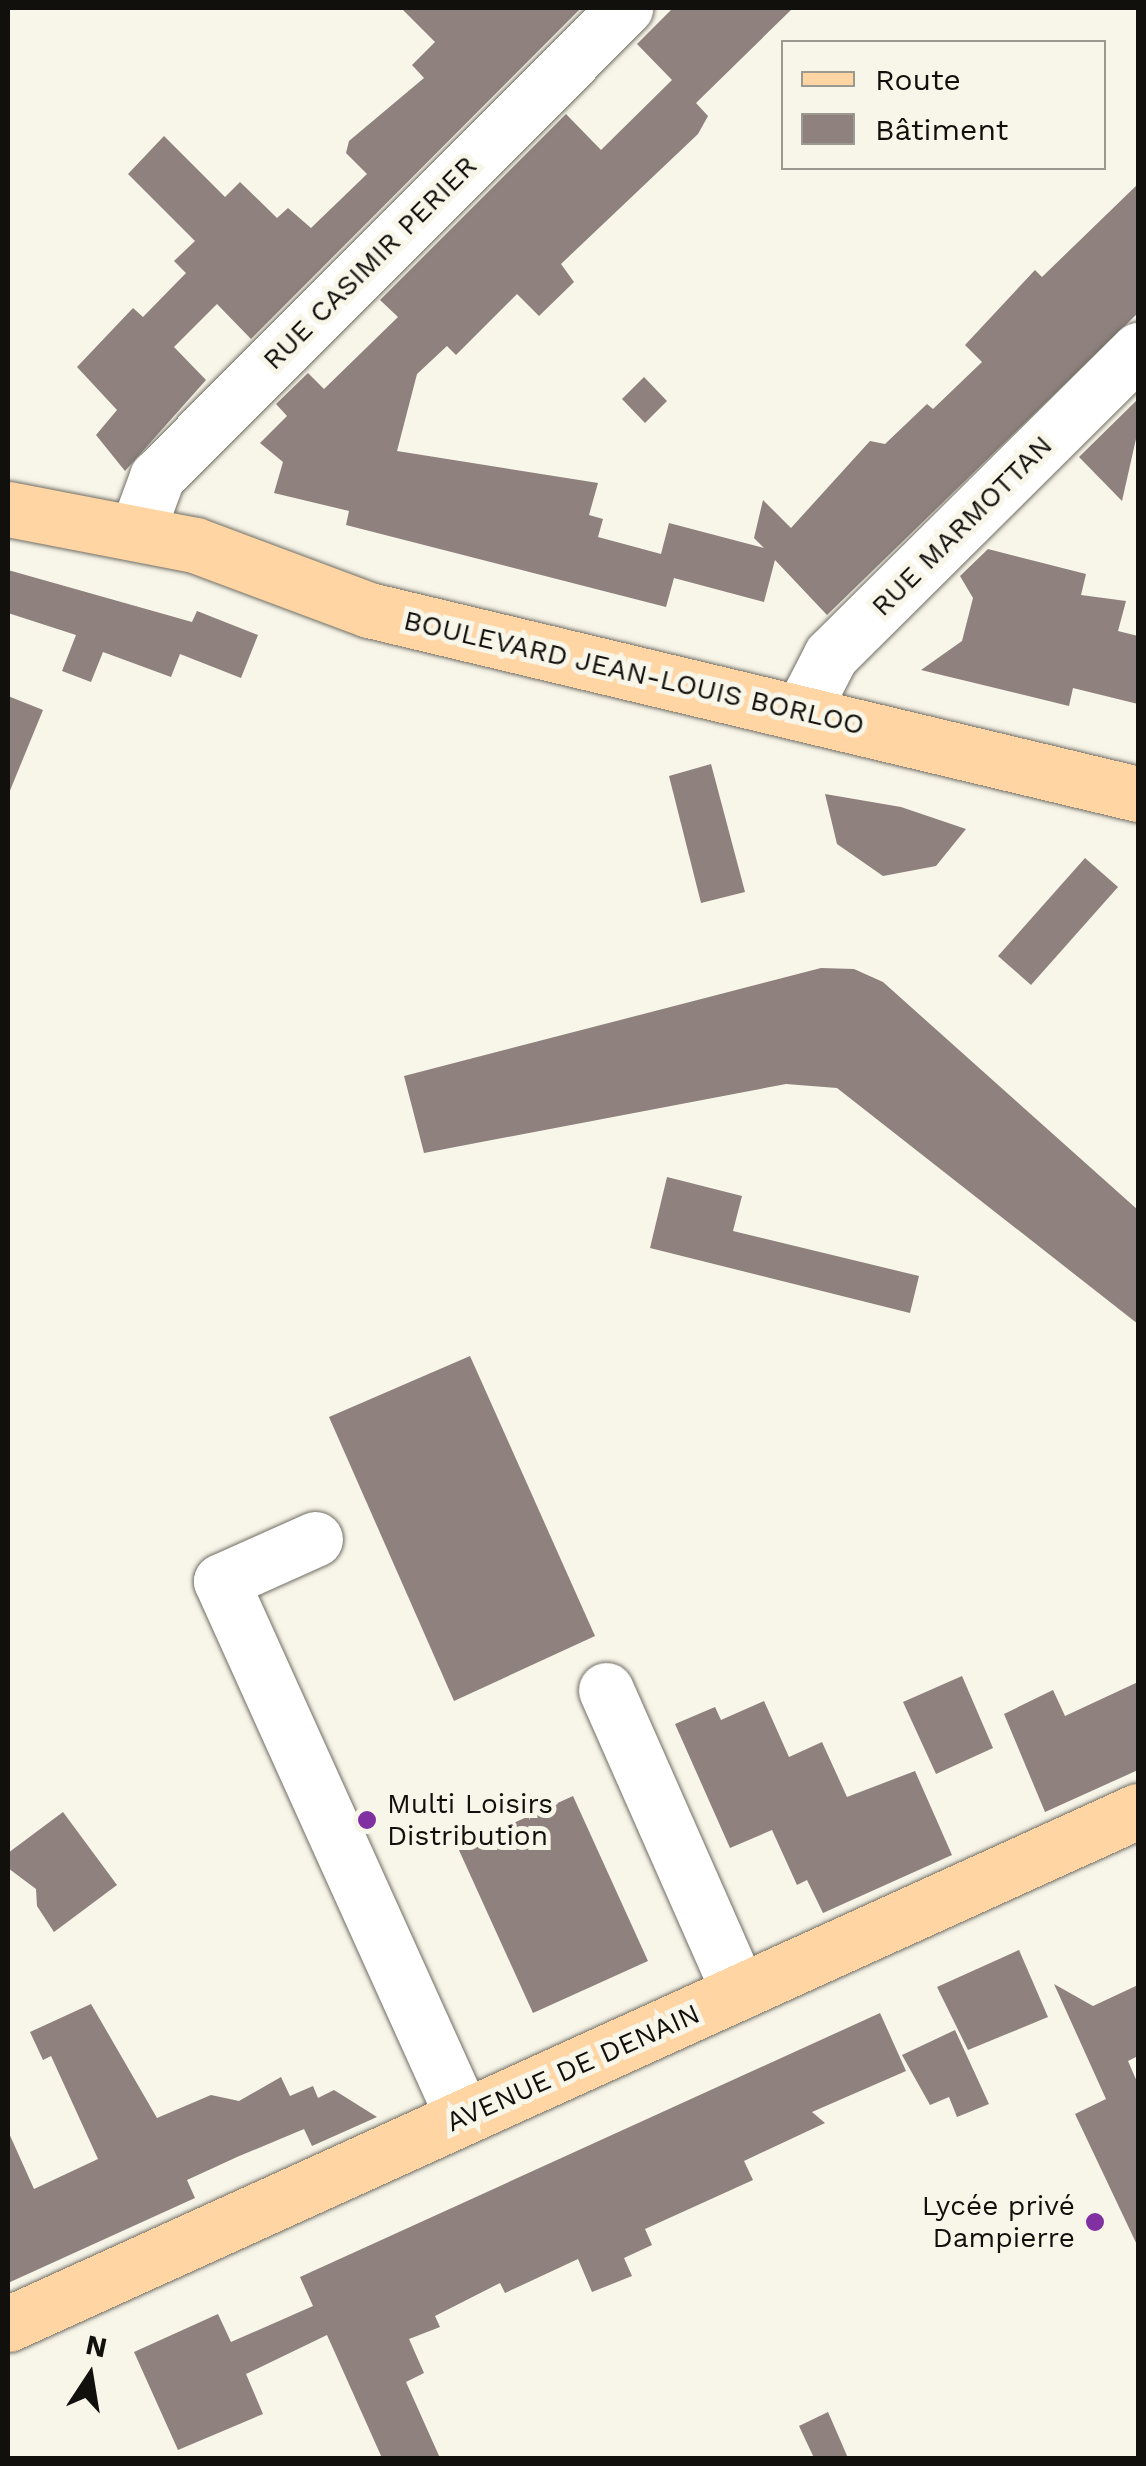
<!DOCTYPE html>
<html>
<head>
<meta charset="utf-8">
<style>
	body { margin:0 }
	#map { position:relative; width:1146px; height:2466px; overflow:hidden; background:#f8f5e9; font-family:"Work Sans",sans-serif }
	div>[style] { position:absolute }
	.building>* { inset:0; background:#8e817e }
	.roads { filter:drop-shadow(0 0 2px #706d63) drop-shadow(0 0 2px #706d63) }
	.minor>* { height:55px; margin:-27.5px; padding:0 27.5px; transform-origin:27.5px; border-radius:27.5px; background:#fff }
	.major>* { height:55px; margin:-27.5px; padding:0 27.5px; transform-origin:27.5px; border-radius:27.5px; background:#ffd5a4 }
	.dots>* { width:28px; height:28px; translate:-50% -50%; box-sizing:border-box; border:5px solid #f8f5e9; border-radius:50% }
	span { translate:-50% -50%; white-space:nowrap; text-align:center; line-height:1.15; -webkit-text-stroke:10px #f8f5e9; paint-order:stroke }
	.street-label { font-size:28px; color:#11100c }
	.poi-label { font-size:28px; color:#11100c }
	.left { translate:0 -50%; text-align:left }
	.right { translate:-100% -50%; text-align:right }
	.frame { position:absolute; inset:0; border:10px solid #11100c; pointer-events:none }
	.legend { position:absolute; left:781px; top:40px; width:325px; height:130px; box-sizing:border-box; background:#f8f5e9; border:2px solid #9c9991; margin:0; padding:12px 18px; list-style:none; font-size:30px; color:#11100c }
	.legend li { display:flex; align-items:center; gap:20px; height:50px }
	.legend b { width:50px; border:2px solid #9c9991 }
	.north { position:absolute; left:40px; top:2326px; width:100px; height:100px; -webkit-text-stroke:8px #f8f5e9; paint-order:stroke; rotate:12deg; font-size:28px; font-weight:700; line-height:40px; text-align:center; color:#11100c }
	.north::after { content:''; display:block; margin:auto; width:35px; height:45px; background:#11100c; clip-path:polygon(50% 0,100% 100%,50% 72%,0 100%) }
</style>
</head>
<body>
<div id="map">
	<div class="building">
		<i style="clip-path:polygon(401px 8px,581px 8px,251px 339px,217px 304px,174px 347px,206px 380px,125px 471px,96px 435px,117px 410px,77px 367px,133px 308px,143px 317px,186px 273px,174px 261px,195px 241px,128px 174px,164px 136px,225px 197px,240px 182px,277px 218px,288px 208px,311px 228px,367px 174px,346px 153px,349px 141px,424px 78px,412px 65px,435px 42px)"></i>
		<i style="clip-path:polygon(673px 8px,793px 8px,696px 103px,708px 116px,698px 134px,561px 264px,574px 282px,539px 316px,517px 294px,456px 355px,447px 346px,417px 374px,397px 451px,598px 483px,589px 515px,603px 519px,598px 537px,661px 554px,669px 523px,764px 548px,754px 538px,763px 500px,791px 528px,870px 441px,885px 444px,927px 404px,933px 409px,982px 362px,965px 345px,1035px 270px,1042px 277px,1138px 184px,1138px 313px,827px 615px,775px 560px,764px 602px,674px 578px,666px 607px,346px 525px,349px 511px,274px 493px,283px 462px,260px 443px,287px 416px,276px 404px,308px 373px,324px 389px,398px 317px,380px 300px,566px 114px,601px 150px,672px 80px,637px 44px)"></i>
		<i style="clip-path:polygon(644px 377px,667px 401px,645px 423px,622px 399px)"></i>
		<i style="clip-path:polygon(1138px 399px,1138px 430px,1122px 501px,1079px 457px)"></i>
		<i style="clip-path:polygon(988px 549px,1086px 574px,1081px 595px,1126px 601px,1118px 631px,1138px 636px,1138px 704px,1073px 688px,1069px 706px,921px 670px,962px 641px,973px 598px,960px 576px)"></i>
		<i style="clip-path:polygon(8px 570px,192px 622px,197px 611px,258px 635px,241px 678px,180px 654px,171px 677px,103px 652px,91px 682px,62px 671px,76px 635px,8px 613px)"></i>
		<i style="clip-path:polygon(8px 696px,43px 710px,9px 793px,8px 793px)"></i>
		<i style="clip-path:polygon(711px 764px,745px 892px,701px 903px,669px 776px)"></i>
		<i style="clip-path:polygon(825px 794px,901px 807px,966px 829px,936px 866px,883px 876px,837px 844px)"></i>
		<i style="clip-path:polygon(1085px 858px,1118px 887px,1031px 985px,998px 956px)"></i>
		<i style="clip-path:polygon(821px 968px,854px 969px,883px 982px,1138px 1210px,1138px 1324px,837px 1088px,786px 1084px,424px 1153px,404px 1076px)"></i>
		<i style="clip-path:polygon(667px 1177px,742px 1196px,733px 1231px,919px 1276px,910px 1313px,650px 1248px)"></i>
		<i style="clip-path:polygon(470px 1356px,595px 1636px,454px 1701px,329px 1417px)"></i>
		<i style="clip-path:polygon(962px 1676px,993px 1748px,936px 1774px,903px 1702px)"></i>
		<i style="clip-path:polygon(1138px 1682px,1138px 1770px,1045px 1812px,1004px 1714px,1053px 1690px,1065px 1716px)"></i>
		<i style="clip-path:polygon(764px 1701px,789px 1757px,822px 1742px,847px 1797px,915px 1771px,952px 1855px,823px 1913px,807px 1880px,797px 1885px,772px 1830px,730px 1848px,675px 1724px,715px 1707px,721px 1720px)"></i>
		<i style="clip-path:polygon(573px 1796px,648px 1961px,533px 2013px,458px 1848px)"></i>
		<i style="clip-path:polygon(63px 1812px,117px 1885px,54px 1932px,37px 1906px,36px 1889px,8px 1868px,8px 1853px)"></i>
		<i style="clip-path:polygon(1019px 1950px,1048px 2017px,968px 2050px,937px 1987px)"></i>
		<i style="clip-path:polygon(1054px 1984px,1093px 2006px,1138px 1985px,1138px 2056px,1128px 2061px,1138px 2084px,1138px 2247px,1075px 2114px,1106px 2099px)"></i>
		<i style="clip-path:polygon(91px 2004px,157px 2118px,211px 2095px,239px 2101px,281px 2077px,290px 2096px,313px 2086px,318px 2098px,334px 2090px,377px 2117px,312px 2146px,304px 2129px,237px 2157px,187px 2180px,195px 2198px,8px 2283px,8px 2131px,34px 2189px,98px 2159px,51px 2056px,43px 2060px,30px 2032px)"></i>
		<i style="clip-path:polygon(880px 2013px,906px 2071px,812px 2112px,825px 2123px,744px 2161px,753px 2180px,645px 2229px,652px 2245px,624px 2258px,632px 2276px,592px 2292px,578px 2259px,505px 2293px,500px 2283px,435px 2316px,440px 2327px,409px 2339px,424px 2373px,406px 2382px,440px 2458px,382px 2458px,327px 2335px,246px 2374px,263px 2414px,178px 2450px,134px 2352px,218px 2314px,231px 2342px,313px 2306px,300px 2277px)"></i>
		<i style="clip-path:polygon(955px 2030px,989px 2104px,957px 2117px,949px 2097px,930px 2105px,902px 2055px)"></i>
		<i style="clip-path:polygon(828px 2412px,848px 2458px,814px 2458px,799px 2426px)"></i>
	</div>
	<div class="roads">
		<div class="minor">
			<i style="left:137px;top:531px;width:58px;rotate:-69.7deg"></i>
			<i style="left:157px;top:477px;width:663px;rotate:-45.06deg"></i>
			<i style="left:801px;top:713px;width:65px;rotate:-62.7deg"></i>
			<i style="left:831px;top:655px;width:433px;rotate:-44.8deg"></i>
			<i style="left:315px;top:1539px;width:103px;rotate:155.9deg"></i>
			<i style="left:221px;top:1581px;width:588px;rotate:65.7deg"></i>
			<i style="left:606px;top:1690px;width:330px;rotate:66.2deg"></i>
		</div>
		<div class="major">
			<i style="left:8px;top:509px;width:190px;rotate:10.9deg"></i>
			<i style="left:195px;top:545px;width:186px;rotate:20.5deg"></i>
			<i style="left:369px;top:610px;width:791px;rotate:13.46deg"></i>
			<i style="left:8px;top:2324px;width:1241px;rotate:-24.42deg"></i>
		</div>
	</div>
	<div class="dots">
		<i style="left:367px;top:1820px;background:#8030a0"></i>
		<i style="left:1095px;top:2222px;background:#8030a0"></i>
	</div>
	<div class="street-label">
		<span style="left:370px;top:263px;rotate:-45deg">RUE CASIMIR PERIER</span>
		<span style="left:962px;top:526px;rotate:-45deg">RUE MARMOTTAN</span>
		<span style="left:634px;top:673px;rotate:13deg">BOULEVARD JEAN-LOUIS BORLOO</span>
		<span style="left:573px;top:2068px;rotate:-24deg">AVENUE DE DENAIN</span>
	</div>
	<div class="poi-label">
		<span class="left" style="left:387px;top:1820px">Multi Loisirs<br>Distribution</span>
		<span class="right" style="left:1075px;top:2222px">Lycée privé<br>Dampierre</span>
	</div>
	<div class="frame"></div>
	<ul class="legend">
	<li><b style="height:12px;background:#ffd5a4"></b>Route</li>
	<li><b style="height:28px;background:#8e817e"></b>Bâtiment</li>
	</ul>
	<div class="north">N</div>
</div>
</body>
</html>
